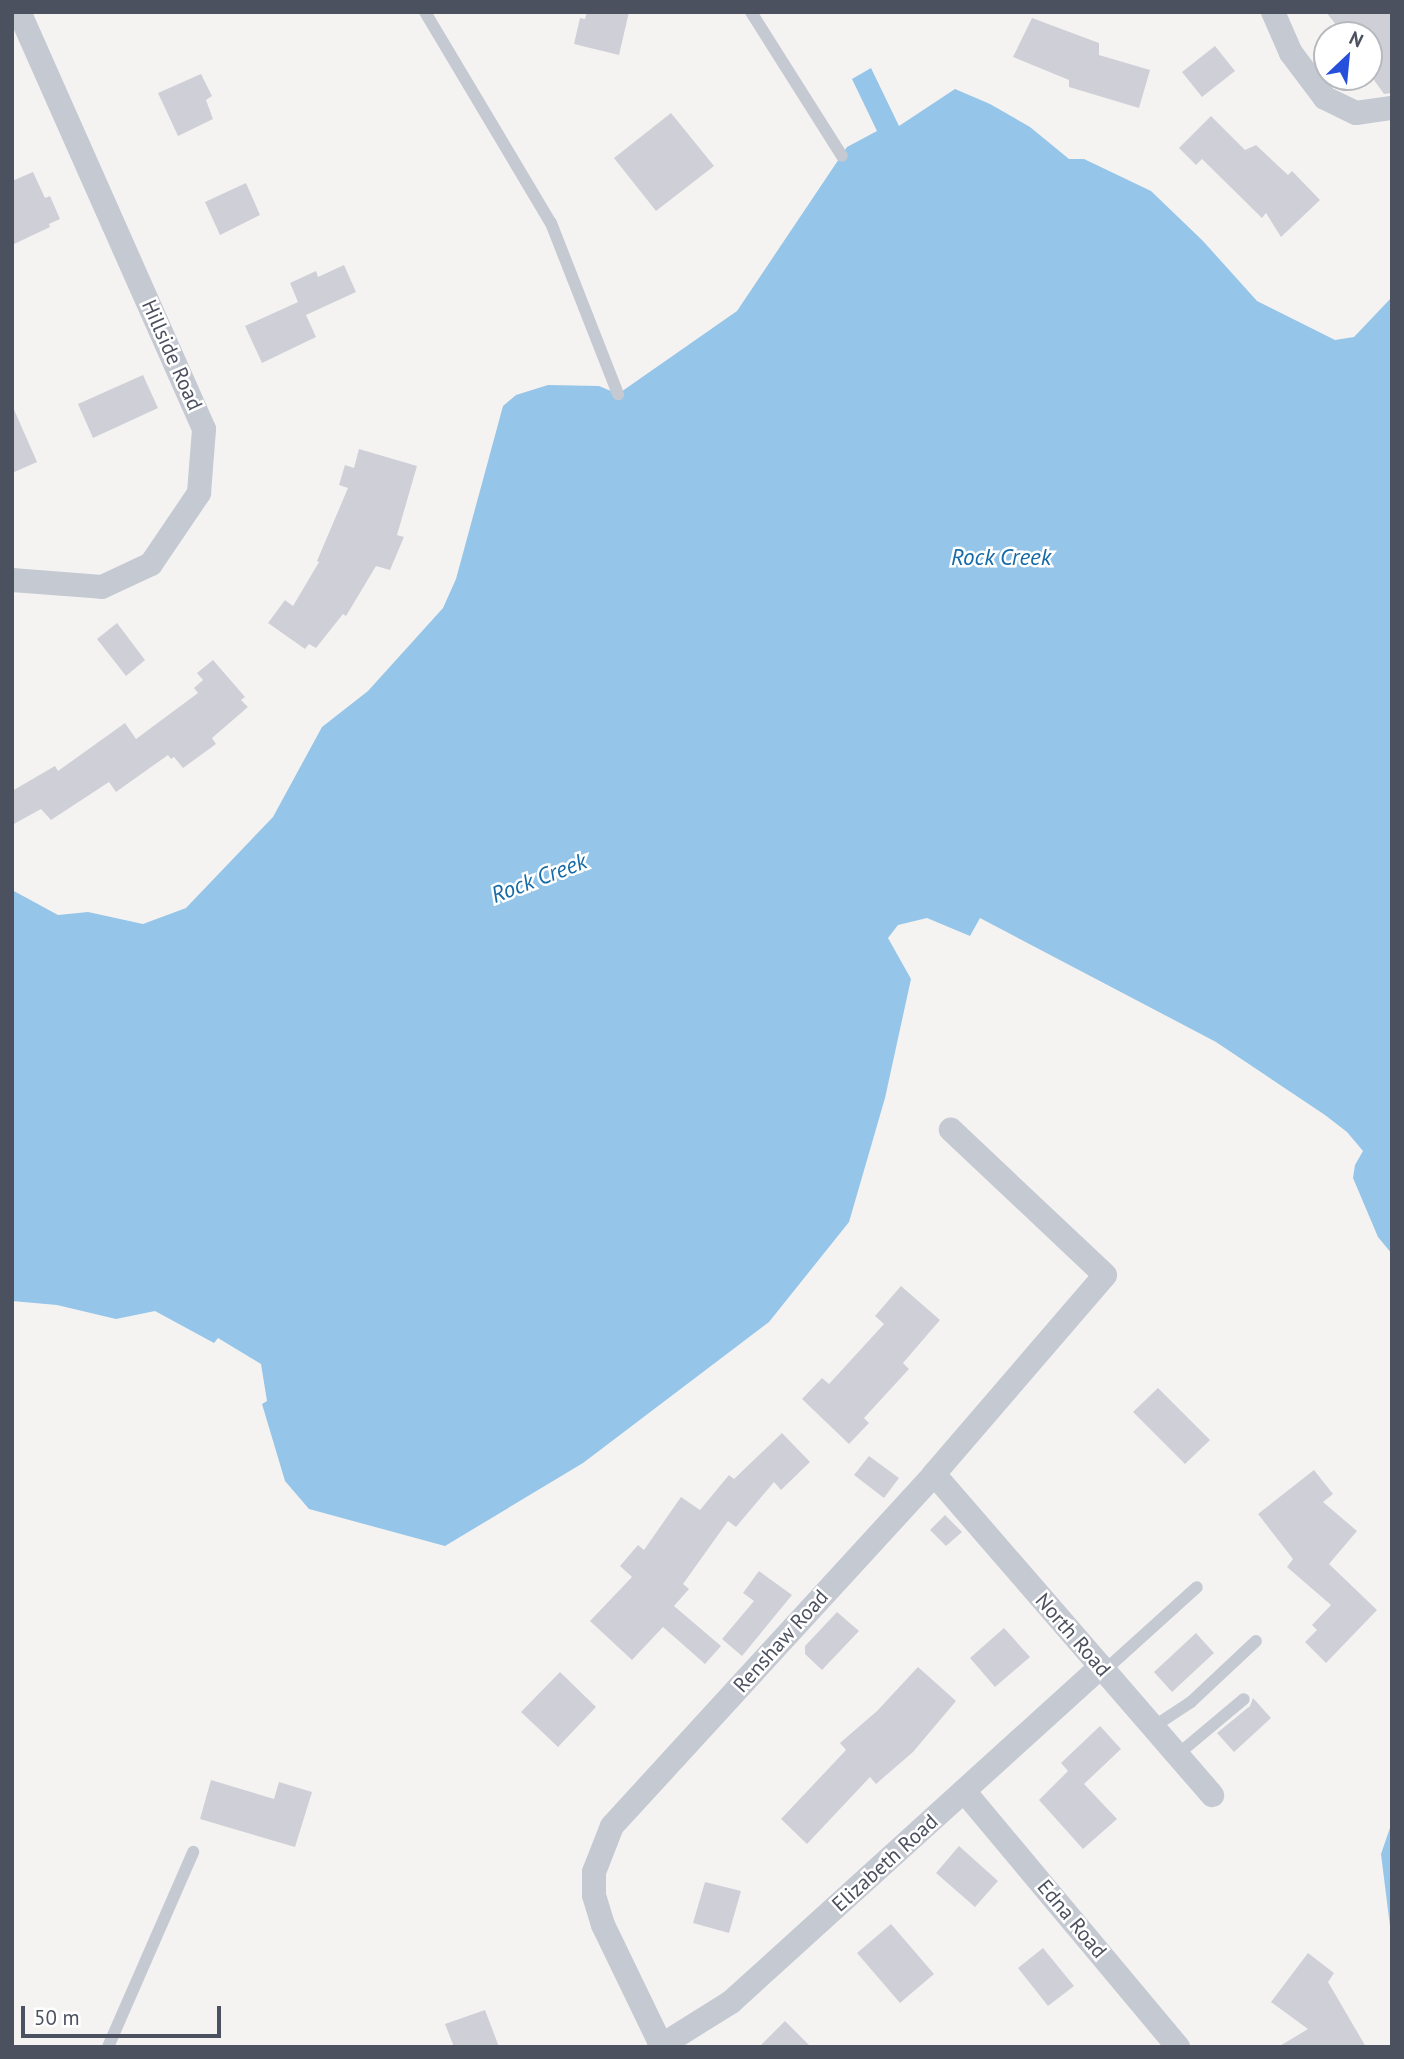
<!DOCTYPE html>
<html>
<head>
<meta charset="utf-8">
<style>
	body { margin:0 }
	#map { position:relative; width:1404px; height:2059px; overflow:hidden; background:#f4f3f2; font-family:"PT Sans",sans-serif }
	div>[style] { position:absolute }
	.water>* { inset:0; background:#95c5e8 }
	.building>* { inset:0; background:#cfd0d7 }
	.lane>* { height:12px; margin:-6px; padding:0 6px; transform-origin:6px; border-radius:6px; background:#c4c9d2 }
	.street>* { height:24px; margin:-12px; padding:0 12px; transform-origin:12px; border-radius:12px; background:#c4c9d2 }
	span { translate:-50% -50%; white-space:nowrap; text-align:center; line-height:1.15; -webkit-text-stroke:5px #fff; paint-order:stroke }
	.street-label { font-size:21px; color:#4b515f }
	.water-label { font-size:23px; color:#156aa7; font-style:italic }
	.frame { position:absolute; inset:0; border:14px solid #4b515f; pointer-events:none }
	.north { position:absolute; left:1313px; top:21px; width:70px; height:70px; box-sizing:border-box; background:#fff; border:2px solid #b7b9bf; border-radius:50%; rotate:26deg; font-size:19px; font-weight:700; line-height:28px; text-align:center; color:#4b515f }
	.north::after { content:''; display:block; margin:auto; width:24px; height:32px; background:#264fdb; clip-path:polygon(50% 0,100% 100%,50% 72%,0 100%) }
	.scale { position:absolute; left:21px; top:2006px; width:200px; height:32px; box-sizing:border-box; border:4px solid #4b515f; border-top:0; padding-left:9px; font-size:21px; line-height:24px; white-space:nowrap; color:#4b515f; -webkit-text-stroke:5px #fff; paint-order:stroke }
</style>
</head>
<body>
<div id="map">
	<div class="water">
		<i style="clip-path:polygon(871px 68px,899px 126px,955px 89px,990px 104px,1030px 127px,1069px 159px,1084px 159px,1151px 191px,1203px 241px,1257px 301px,1335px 340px,1354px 337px,1392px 297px,1392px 1254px,1378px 1237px,1353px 1178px,1355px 1165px,1363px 1151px,1347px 1132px,1325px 1115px,1216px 1042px,980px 918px,970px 936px,927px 918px,898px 925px,888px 938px,911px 979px,885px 1098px,849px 1222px,769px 1322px,583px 1463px,445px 1546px,309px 1509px,285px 1481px,262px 1404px,267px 1401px,261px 1364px,218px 1338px,214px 1343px,155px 1311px,116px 1319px,57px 1305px,12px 1301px,12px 890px,58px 915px,88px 912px,143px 924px,186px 908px,273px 817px,322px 727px,368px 691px,443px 608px,456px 579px,503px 406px,516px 395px,548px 385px,599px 386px,618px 394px,737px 311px,847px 147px,877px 131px,852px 79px)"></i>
		<i style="clip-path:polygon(1392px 1822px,1392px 1942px,1381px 1854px)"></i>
	</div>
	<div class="building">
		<i style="clip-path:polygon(587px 12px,629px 12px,619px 55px,574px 44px,580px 18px,585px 19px)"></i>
		<i style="clip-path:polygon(1326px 12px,1392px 12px,1392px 93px,1384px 94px,1369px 73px,1369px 35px,1344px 35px)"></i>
		<i style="clip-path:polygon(1032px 18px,1099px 43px,1099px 55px,1150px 70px,1139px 108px,1069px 87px,1069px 80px,1013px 57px)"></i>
		<i style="clip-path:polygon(1215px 46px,1235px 71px,1202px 97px,1182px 72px)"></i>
		<i style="clip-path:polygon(201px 74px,212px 96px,206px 100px,213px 119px,178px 136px,158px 93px)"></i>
		<i style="clip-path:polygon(671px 113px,714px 166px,656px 211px,614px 158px)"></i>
		<i style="clip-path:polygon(1211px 116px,1245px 150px,1256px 145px,1288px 175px,1292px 171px,1320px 200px,1281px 237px,1266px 213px,1262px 218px,1202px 159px,1196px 165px,1179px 148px)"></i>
		<i style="clip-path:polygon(33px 172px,45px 198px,50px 196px,60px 219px,49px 224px,50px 227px,12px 245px,12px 181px)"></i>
		<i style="clip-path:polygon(246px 183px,260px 215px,220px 235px,205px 202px)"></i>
		<i style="clip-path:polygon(344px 265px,356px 292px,306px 315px,316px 337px,262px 363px,245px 326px,298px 302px,290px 283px,316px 271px,318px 277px)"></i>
		<i style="clip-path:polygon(143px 375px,158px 408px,93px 438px,78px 404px)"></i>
		<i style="clip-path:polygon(12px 405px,37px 462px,12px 473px)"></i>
		<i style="clip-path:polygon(359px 449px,417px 466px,397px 535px,404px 537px,390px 570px,376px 566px,346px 616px,343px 614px,316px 648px,309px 644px,305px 649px,268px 623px,285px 600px,293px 606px,319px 562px,317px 561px,348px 488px,339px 485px,345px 465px,354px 468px)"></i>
		<i style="clip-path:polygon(117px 623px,145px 660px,126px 676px,97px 639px)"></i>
		<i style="clip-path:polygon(213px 660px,245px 697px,241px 700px,248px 707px,212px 738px,216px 744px,183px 768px,174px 757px,171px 759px,168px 755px,116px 792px,109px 782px,51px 820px,41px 809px,12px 825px,12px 791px,55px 766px,58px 771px,125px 723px,136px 739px,198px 693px,194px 688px,203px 680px,197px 673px)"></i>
		<i style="clip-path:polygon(901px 1286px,940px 1320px,903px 1363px,909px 1369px,864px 1418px,869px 1423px,849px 1444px,802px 1399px,822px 1378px,829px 1384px,884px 1324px,875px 1316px)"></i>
		<i style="clip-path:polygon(1158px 1388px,1210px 1440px,1185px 1464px,1133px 1412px)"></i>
		<i style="clip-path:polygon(782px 1433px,810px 1462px,781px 1490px,774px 1482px,736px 1527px,728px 1521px,683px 1584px,689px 1589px,674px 1606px,721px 1646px,705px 1664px,663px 1627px,632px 1660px,590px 1621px,632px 1577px,620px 1566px,638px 1545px,644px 1550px,681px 1497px,700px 1510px,729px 1475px,734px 1479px)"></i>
		<i style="clip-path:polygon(869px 1456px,899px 1478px,884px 1498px,854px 1475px)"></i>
		<i style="clip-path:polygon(1314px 1470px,1333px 1494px,1323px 1502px,1357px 1531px,1329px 1564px,1377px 1610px,1326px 1663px,1305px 1642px,1317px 1630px,1312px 1625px,1331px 1605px,1287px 1567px,1293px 1559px,1258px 1514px)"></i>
		<i style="clip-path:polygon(945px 1515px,962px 1532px,946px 1546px,930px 1530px)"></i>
		<i style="clip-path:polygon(759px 1571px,792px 1595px,742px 1656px,722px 1639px,754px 1601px,743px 1593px)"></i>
		<i style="clip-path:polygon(837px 1612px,859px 1631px,822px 1670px,805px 1654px,805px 1646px)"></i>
		<i style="clip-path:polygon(1004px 1628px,1030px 1657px,995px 1687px,970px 1658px)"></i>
		<i style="clip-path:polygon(1196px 1633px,1214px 1653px,1172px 1692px,1154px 1672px)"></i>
		<i style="clip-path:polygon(918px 1667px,956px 1701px,913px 1752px,876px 1784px,870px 1777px,807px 1844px,781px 1819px,846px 1750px,840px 1743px,877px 1711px)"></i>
		<i style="clip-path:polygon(560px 1672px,596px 1707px,558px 1747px,521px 1712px)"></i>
		<i style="clip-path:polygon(1253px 1698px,1271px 1718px,1234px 1752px,1217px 1733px,1250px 1706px)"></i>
		<i style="clip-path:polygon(1100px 1726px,1121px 1749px,1084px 1784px,1117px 1819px,1083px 1849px,1039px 1800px,1068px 1771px,1061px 1763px)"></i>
		<i style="clip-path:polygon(211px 1780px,274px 1799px,279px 1782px,312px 1792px,295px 1847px,200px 1819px)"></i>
		<i style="clip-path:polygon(959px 1846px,998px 1881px,975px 1907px,936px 1873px)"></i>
		<i style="clip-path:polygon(705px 1882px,741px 1891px,729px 1933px,693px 1923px)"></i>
		<i style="clip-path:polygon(891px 1924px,934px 1974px,900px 2003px,857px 1953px)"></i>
		<i style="clip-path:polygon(1043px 1948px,1074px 1986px,1048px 2006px,1018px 1968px)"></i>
		<i style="clip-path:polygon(1308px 1953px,1334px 1973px,1328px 1982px,1366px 2047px,1278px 2047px,1308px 2029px,1271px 2002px)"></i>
		<i style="clip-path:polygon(485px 2010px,499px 2047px,454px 2047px,445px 2024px)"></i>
		<i style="clip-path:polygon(785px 2021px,811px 2047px,759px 2047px)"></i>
	</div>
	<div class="lane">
		<i style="left:425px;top:12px;width:246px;rotate:59.2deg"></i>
		<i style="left:551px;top:223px;width:184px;rotate:68.6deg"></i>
		<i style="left:751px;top:12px;width:170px;rotate:57.7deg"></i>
		<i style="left:1104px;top:1671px;width:125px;rotate:-42.1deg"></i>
		<i style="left:1153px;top:1727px;width:45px;rotate:-33.3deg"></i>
		<i style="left:1191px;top:1702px;width:89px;rotate:-43.2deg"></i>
		<i style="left:1177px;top:1755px;width:87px;rotate:-39.9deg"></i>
		<i style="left:108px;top:2047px;width:213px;rotate:-66.4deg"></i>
	</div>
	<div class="street">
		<i style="left:1273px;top:12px;width:45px;rotate:66.3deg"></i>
		<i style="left:1291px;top:53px;width:56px;rotate:52.9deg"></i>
		<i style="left:1325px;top:98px;width:34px;rotate:26deg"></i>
		<i style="left:1356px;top:113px;width:36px;rotate:-8deg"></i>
		<i style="left:12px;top:580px;width:90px;rotate:4.4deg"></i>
		<i style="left:102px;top:587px;width:54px;rotate:-25.1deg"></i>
		<i style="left:151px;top:564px;width:86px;rotate:-55.9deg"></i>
		<i style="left:199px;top:493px;width:64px;rotate:-85.5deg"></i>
		<i style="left:204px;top:429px;width:456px;rotate:-113.9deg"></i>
		<i style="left:934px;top:1474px;width:425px;rotate:49.1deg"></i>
		<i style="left:964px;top:1791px;width:334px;rotate:50.1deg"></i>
		<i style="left:659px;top:2047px;width:85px;rotate:-32deg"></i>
		<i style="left:731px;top:2002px;width:499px;rotate:-42.2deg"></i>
		<i style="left:662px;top:2047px;width:136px;rotate:-115.8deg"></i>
		<i style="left:603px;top:1925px;width:31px;rotate:-107deg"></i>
		<i style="left:594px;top:1895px;width:23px;rotate:-90deg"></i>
		<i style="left:594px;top:1872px;width:49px;rotate:-68.6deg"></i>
		<i style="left:612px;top:1826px;width:477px;rotate:-47.5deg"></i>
		<i style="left:934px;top:1474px;width:262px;rotate:-49.3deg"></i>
		<i style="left:1105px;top:1275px;width:212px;rotate:-136.7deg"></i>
	</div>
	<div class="street-label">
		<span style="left:172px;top:355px;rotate:66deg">Hillside Road</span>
		<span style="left:1073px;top:1635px;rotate:49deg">North Road</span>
		<span style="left:781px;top:1641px;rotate:-48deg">Renshaw Road</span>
		<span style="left:885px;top:1863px;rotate:-42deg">Elizabeth Road</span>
		<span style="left:1072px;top:1919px;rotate:50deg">Edna Road</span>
	</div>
	<div class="water-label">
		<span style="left:1001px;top:557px">Rock Creek</span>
		<span style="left:539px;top:878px;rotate:-21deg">Rock Creek</span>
	</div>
	<div class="frame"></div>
	<div class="north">N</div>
	<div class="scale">50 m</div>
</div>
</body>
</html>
